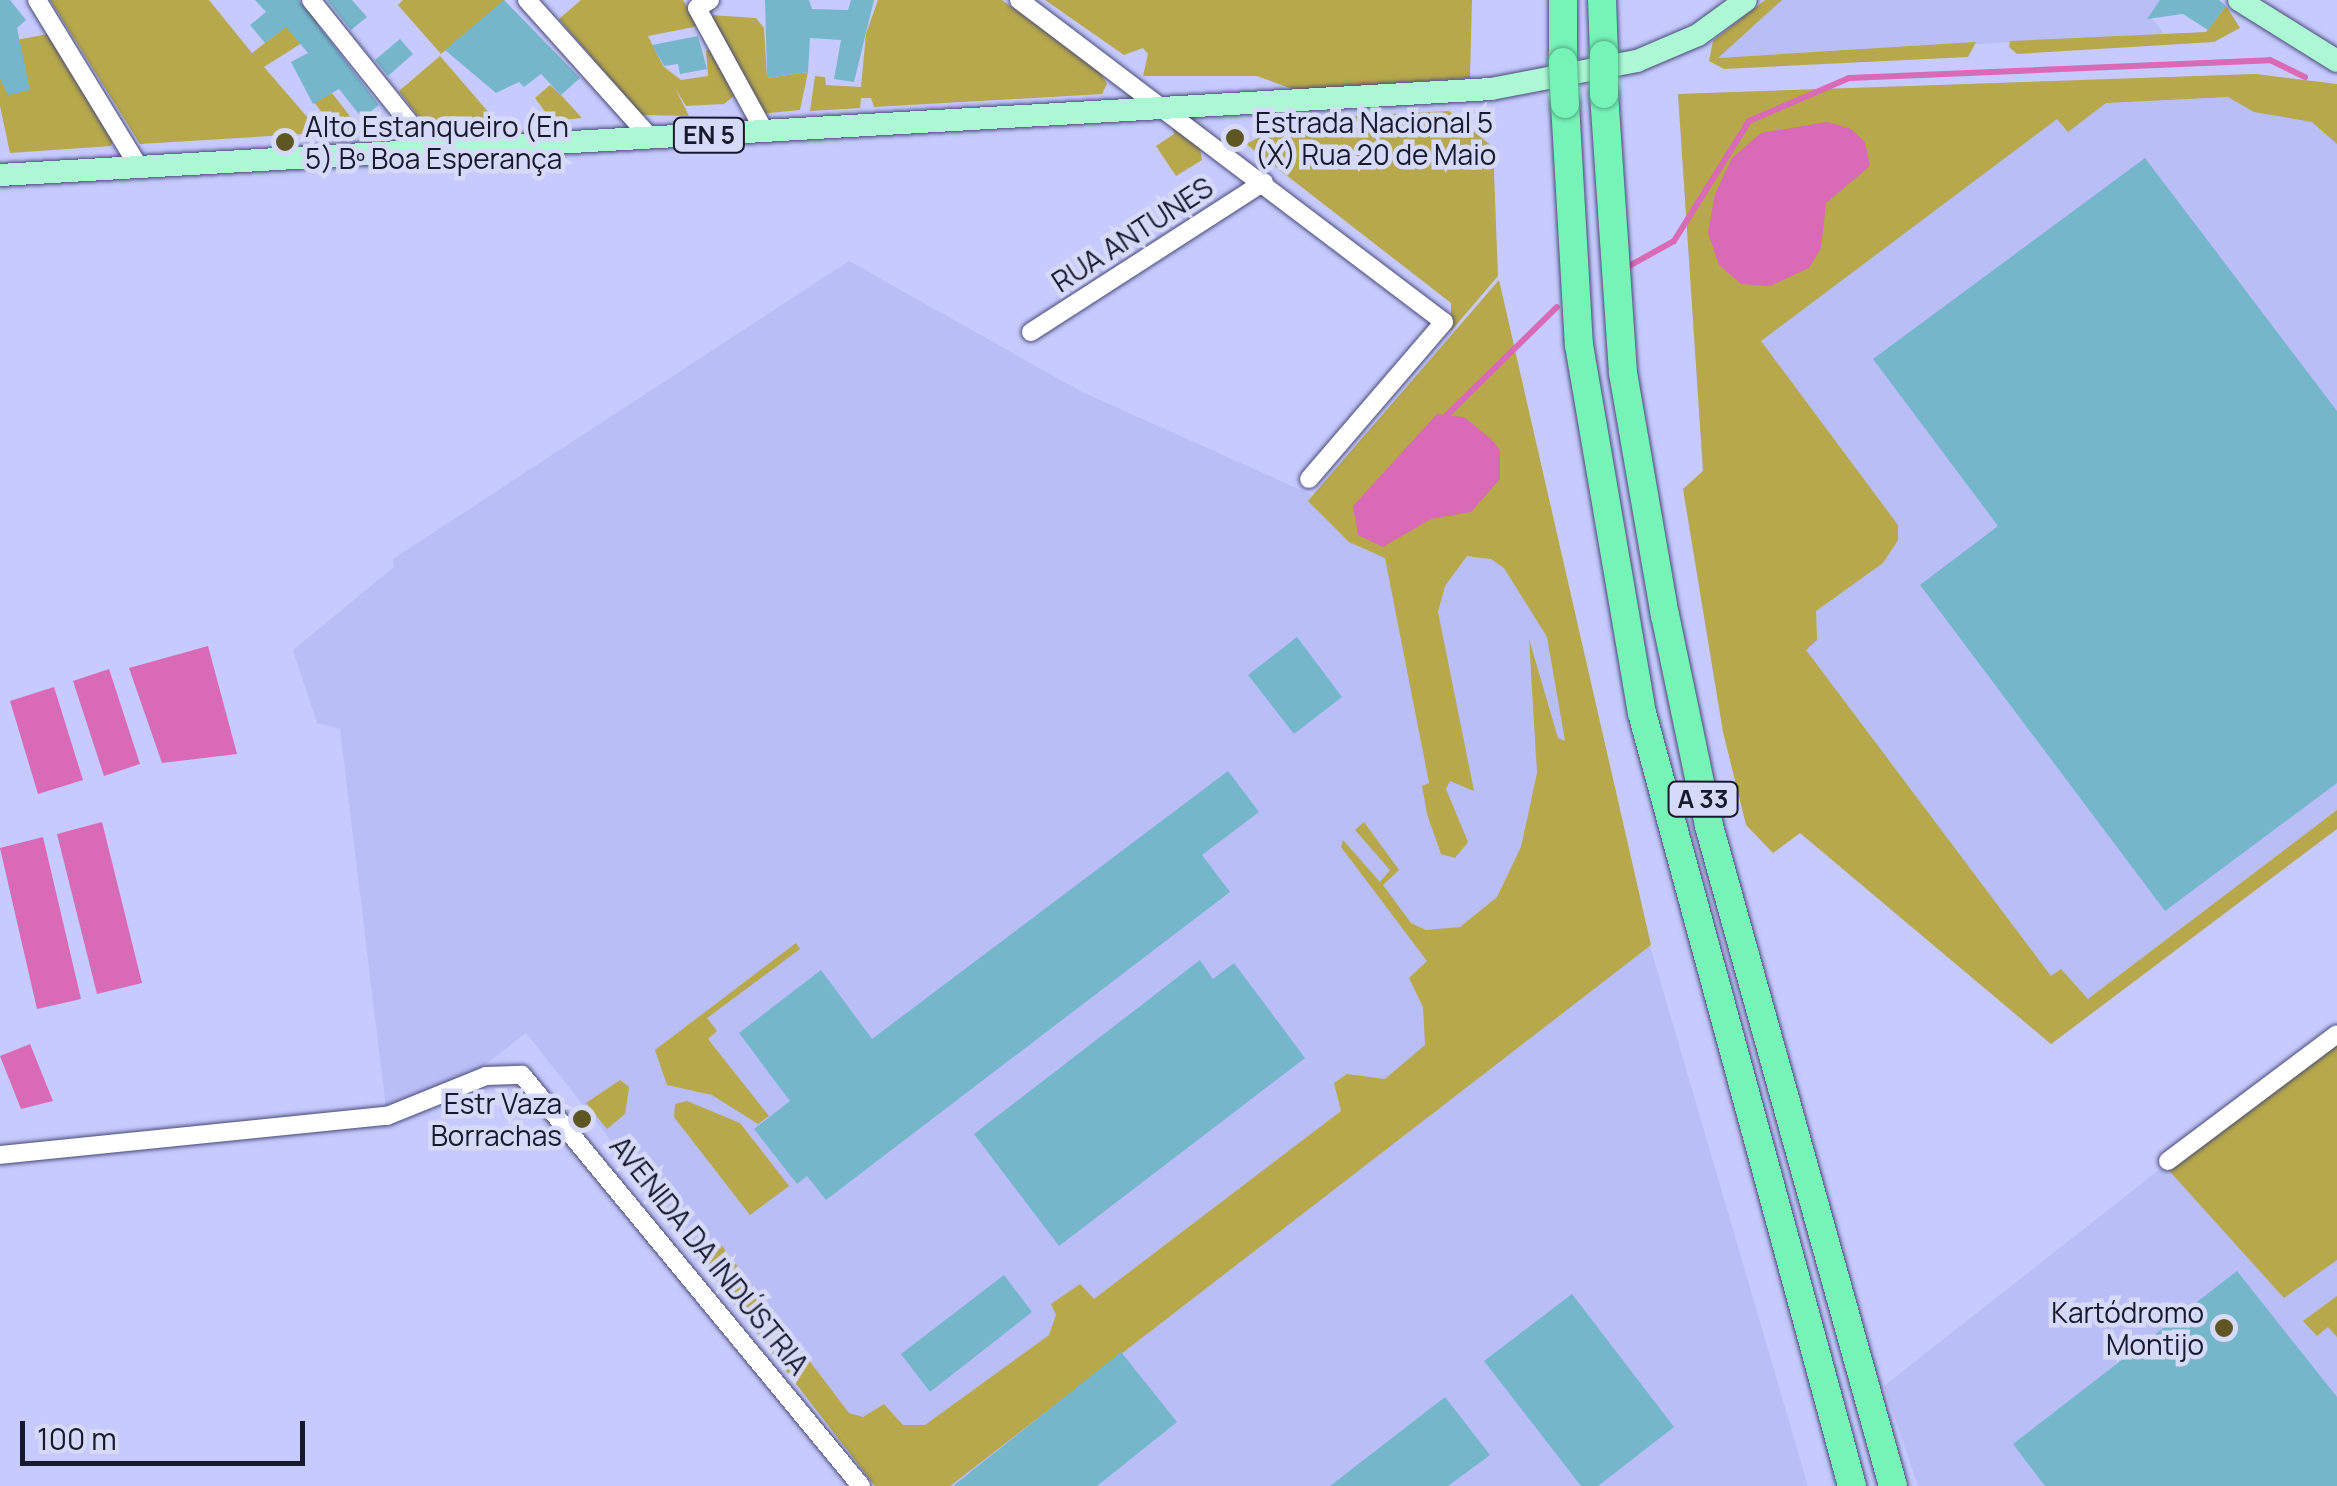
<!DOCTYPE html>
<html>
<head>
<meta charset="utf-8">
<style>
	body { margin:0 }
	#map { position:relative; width:2337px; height:1486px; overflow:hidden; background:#c6cafe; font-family:Manrope,sans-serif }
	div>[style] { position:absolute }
	.built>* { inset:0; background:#b9bef7 }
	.green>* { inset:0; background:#b6a84b }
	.water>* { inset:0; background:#d86ab6 }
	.stream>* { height:6px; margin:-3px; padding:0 3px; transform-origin:3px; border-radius:3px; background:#d86ab6 }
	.building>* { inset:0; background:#76b6cb }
	.roads { filter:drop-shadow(0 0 2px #484a76) drop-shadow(0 0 2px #484a76) }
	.minor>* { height:18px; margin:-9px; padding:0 9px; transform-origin:9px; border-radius:9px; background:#fff }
	.major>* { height:22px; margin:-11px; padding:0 11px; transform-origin:11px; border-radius:11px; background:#adf8d4 }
	.highway>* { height:28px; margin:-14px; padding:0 14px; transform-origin:14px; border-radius:14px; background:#76f3b7 }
	.bridges { filter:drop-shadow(0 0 2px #55a786) drop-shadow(0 0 2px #55a786) }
	.highway-bridge>* { height:28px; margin:-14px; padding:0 14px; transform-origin:14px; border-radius:14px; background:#76f3b7 }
	.dots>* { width:28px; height:28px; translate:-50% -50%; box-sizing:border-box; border:5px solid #d6daf9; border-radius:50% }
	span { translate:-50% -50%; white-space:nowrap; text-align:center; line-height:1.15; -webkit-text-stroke:9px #d6daf9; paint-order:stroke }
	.shield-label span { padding:2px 8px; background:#d6daf9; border:2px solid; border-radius:8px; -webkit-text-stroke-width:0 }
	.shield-label { font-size:25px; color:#18192c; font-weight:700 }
	.poi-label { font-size:28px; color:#18192c }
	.left { translate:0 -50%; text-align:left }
	.right { translate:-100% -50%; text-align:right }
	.street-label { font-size:28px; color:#18192c }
	.scale { position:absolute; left:20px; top:1421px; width:285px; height:45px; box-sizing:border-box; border:5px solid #18192c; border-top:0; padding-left:12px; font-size:30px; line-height:35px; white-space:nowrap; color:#18192c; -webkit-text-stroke:8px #d6daf9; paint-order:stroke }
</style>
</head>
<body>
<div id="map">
	<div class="built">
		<i style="clip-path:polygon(1781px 0,2161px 0,2150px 15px,2164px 34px,1717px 58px)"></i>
		<i style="clip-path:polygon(2256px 74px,2337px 105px,2337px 828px,2051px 1044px,1800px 833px,1773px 853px,1723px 732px,1683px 489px,1703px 471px,1678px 94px)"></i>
		<i style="clip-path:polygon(849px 261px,1080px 391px,1312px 495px,1452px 335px,1648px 939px,1808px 1486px,885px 1486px,526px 1033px,472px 1075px,386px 1108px,340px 729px,317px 723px,293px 650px,394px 567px,393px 559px)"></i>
		<i style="clip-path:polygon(2337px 1030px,2337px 1486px,1918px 1486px,1884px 1386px)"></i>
	</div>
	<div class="green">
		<i style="clip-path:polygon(50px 0,209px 0,252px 53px,309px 9px,320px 21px,304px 33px,308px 39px,264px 67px,321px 133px,140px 144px)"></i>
		<i style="clip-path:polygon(403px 0,505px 0,441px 54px,398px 5px)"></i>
		<i style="clip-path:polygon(581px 0,683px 0,699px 26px,648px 36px,663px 66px,681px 80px,708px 76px,706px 51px,711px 49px,734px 96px,724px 104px,686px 106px,675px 88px,689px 116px,641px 115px,559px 19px)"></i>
		<i style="clip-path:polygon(878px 0,1002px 0,1099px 70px,1107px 84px,1102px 94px,874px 107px,871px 98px,861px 98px,860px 108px,810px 111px,815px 76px,825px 77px,826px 85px,861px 87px,866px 34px)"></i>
		<i style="clip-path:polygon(1045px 0,1472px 0,1470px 78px,1295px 90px,1257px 76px,1143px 76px,1148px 54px,1143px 48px,1124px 55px)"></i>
		<i style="clip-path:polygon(1765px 0,1782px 0,1718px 58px,1976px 42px,1968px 57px,1724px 69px,1709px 61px,1713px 41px)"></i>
		<i style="clip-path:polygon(2226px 6px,2240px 28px,2214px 42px,2017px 54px,2009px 47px,2010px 41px,2206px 32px)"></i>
		<i style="clip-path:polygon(711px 15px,756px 18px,764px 28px,767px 78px,808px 72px,800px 110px,760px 114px)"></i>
		<i style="clip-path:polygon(48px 34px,114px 138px,111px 146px,10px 153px,0 106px,0 43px)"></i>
		<i style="clip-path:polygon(440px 56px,447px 64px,502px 128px,430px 132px,399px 91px)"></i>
		<i style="clip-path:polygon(2256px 74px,2337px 84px,2337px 144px,2312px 122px,2254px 112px,2228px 97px,2106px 103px,2068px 132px,2057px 119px,1761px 341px,1898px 525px,1898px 540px,1883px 563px,1816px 611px,1817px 640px,1806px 650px,2051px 976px,2061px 969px,2088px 999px,2337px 810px,2337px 829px,2051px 1044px,1800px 833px,1773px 853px,1746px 825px,1723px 732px,1683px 489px,1703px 471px,1678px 94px)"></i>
		<i style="clip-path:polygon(550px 85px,561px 95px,582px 118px,552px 121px,535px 98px)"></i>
		<i style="clip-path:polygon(332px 93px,363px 133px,338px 134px,314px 102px)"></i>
		<i style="clip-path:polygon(1449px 111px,1493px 147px,1498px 276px,1451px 331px,1451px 303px,1246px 144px,1295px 119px)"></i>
		<i style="clip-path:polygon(1173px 128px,1200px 148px,1202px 160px,1176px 176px,1156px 146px,1174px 134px)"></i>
		<i style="clip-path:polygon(1499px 280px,1651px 945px,950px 1486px,875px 1486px,695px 1253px,722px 1246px,849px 1413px,863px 1417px,884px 1404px,903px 1425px,925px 1425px,1049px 1335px,1056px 1315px,1051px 1304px,1080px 1284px,1094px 1299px,1341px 1111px,1334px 1083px,1347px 1074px,1385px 1079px,1425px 1045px,1423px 1007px,1409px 978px,1427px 961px,1341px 847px,1343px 840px,1380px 882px,1390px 870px,1355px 830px,1364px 822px,1399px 870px,1383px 885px,1411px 923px,1426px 930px,1460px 927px,1497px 897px,1521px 847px,1537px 773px,1529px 639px,1558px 738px,1565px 741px,1547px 637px,1504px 568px,1491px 559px,1467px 556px,1445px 586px,1438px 612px,1474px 791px,1450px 781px,1446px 789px,1468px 842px,1455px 858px,1441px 854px,1427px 814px,1422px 786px,1429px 783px,1385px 558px,1349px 542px,1308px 501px)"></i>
		<i style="clip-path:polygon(796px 943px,800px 949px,707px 1018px,717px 1031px,708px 1039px,769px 1116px,758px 1124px,712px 1095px,667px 1085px,655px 1050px)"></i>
		<i style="clip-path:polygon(2337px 1038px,2337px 1260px,2284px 1298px,2164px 1165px)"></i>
		<i style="clip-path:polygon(620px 1080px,629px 1087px,625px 1114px,607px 1129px,586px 1103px)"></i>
		<i style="clip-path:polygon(687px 1101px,740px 1123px,789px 1186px,750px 1215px,674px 1117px,675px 1104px)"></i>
		<i style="clip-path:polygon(2337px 1296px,2337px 1337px,2328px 1327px,2317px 1336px,2303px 1321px)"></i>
	</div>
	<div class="water">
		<i style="clip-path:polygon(1827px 122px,1851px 129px,1865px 142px,1870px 166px,1826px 203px,1821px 248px,1809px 268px,1770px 286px,1741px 284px,1719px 265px,1708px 233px,1715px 194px,1732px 158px,1761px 133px)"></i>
		<i style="clip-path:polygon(1437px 414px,1464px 417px,1491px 439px,1500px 450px,1500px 479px,1471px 512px,1431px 519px,1383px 547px,1358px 535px,1353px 506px)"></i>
		<i style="clip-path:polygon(208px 646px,237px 754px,162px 763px,129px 668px)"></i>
		<i style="clip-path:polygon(109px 669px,140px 764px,104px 776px,73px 681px)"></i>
		<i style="clip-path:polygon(54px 687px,83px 780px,38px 794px,10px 701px)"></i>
		<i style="clip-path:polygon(102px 822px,142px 983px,97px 994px,57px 834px)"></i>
		<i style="clip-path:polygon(43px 837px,81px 999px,37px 1009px,0 848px)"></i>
		<i style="clip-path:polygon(30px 1044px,53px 1101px,21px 1109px,0 1056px)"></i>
	</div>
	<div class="stream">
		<i style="left:1631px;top:265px;width:49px;rotate:-29.2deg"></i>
		<i style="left:1674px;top:241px;width:142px;rotate:-58deg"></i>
		<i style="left:1749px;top:121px;width:109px;rotate:-23.3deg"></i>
		<i style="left:1849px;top:78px;width:421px;rotate:-2.4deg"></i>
		<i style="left:2270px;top:60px;width:39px;rotate:26deg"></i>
		<i style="left:1447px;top:415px;width:154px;rotate:-44.5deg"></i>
	</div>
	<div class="building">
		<i style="clip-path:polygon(0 0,10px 0,26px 20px,17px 28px,30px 90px,8px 95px,0 79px)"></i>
		<i style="clip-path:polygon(255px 0,299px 0,379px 105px,362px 118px,339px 89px,313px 104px,291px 62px,308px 53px,286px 27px,265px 43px,250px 25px,266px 12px)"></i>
		<i style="clip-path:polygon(327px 0,352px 0,367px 17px,351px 30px)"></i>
		<i style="clip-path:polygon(504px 0,580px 78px,561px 95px,541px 74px,524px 87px,519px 82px,496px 93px,445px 50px)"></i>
		<i style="clip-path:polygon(765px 0,809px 0,812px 9px,848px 10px,851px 0,874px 0,854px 82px,834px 79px,841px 40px,810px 38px,808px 72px,767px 78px)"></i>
		<i style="clip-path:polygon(2160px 0,2219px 0,2226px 6px,2208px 30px,2183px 14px,2147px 19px)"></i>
		<i style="clip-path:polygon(698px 36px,707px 69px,680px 74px,678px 64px,664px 66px,652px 45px)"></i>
		<i style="clip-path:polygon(400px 39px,413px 54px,388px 76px,375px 60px)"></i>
		<i style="clip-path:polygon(2145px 158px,2337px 411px,2337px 783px,2165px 911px,1920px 585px,1998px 526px,1873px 359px)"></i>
		<i style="clip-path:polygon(1297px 637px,1342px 697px,1294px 734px,1248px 675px)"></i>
		<i style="clip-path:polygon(1228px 771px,1259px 812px,1202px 855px,1230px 892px,826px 1200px,807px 1176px,797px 1184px,754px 1129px,790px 1101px,739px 1033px,821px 970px,872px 1039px)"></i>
		<i style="clip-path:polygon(1200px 960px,1213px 979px,1234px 963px,1305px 1058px,1059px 1246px,974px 1134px)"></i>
		<i style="clip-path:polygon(2237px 1271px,2337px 1397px,2337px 1486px,2045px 1486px,2013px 1444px)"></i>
		<i style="clip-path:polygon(1004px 1275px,1032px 1312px,930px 1392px,901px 1354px)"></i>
		<i style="clip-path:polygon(1572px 1294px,1674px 1427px,1598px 1486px,1581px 1486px,1484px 1361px)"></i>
		<i style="clip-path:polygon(1121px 1352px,1177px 1422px,1097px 1486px,953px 1486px)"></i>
		<i style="clip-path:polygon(1445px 1397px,1490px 1455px,1448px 1486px,1330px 1486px)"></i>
	</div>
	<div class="roads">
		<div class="minor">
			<i style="left:37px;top:0;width:196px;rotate:58.6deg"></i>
			<i style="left:311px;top:0;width:193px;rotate:51.3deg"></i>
			<i style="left:527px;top:0;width:186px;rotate:48.1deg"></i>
			<i style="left:710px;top:0;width:15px;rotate:148deg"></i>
			<i style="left:697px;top:8px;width:141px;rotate:61.3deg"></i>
			<i style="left:1019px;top:0;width:533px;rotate:37.15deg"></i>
			<i style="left:1444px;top:322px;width:207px;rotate:130.7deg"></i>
			<i style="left:1031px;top:332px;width:277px;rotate:-32.8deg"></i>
			<i style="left:0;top:1155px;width:389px;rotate:-5.8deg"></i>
			<i style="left:387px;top:1116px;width:107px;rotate:-22deg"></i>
			<i style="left:486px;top:1076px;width:36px;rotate:-2deg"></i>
			<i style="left:522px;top:1075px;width:533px;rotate:50.48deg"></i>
			<i style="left:2168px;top:1161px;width:211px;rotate:-36.9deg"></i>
		</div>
		<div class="major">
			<i style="left:2239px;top:0;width:115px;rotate:31.9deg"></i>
			<i style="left:0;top:175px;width:1493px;rotate:-3.3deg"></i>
			<i style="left:1491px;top:89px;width:149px;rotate:-10.9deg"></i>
			<i style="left:1637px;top:61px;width:66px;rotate:-23.1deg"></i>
			<i style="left:1698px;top:35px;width:59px;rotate:-36.1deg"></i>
		</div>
		<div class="highway">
			<i style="left:1563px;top:0;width:62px;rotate:90deg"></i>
			<i style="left:1602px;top:0;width:55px;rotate:87.9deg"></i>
			<i style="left:1604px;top:94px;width:280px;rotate:86.1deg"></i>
			<i style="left:1623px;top:373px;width:246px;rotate:80.2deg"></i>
			<i style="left:1665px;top:615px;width:216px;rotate:78.2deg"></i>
			<i style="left:1709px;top:826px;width:685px;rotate:74.42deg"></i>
			<i style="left:1565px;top:104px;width:241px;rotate:86.7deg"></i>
			<i style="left:1579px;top:345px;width:373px;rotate:80.3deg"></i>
			<i style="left:1642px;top:713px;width:801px;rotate:74.8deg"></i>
		</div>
	</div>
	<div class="bridges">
		<div class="highway-bridge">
			<i style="left:1563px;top:62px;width:42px;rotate:87.3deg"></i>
			<i style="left:1604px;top:94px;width:39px;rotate:-90deg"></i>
		</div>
	</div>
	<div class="dots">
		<i style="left:1235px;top:138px;background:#5e5623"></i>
		<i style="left:285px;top:142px;background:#5e5623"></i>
		<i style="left:582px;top:1119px;background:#5e5623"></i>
		<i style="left:2224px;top:1328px;background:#5e5623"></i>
	</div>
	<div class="shield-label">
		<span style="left:709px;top:135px">EN 5</span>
		<span style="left:1703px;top:799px">A 33</span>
	</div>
	<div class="poi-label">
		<span class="left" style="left:1255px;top:138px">Estrada Nacional 5<br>(X) Rua 20 de Maio</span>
		<span class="left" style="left:305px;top:142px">Alto Estanqueiro (En<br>5) Bº Boa Esperança</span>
		<span class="right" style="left:562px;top:1119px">Estr Vaza<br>Borrachas</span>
		<span class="right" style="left:2204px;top:1328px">Kartódromo<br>Montijo</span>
	</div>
	<div class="street-label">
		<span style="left:1132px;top:234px;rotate:-33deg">RUA ANTUNES</span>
		<span style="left:710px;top:1255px;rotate:51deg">AVENIDA DA INDÚSTRIA</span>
	</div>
	<div class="scale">100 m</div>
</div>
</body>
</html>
